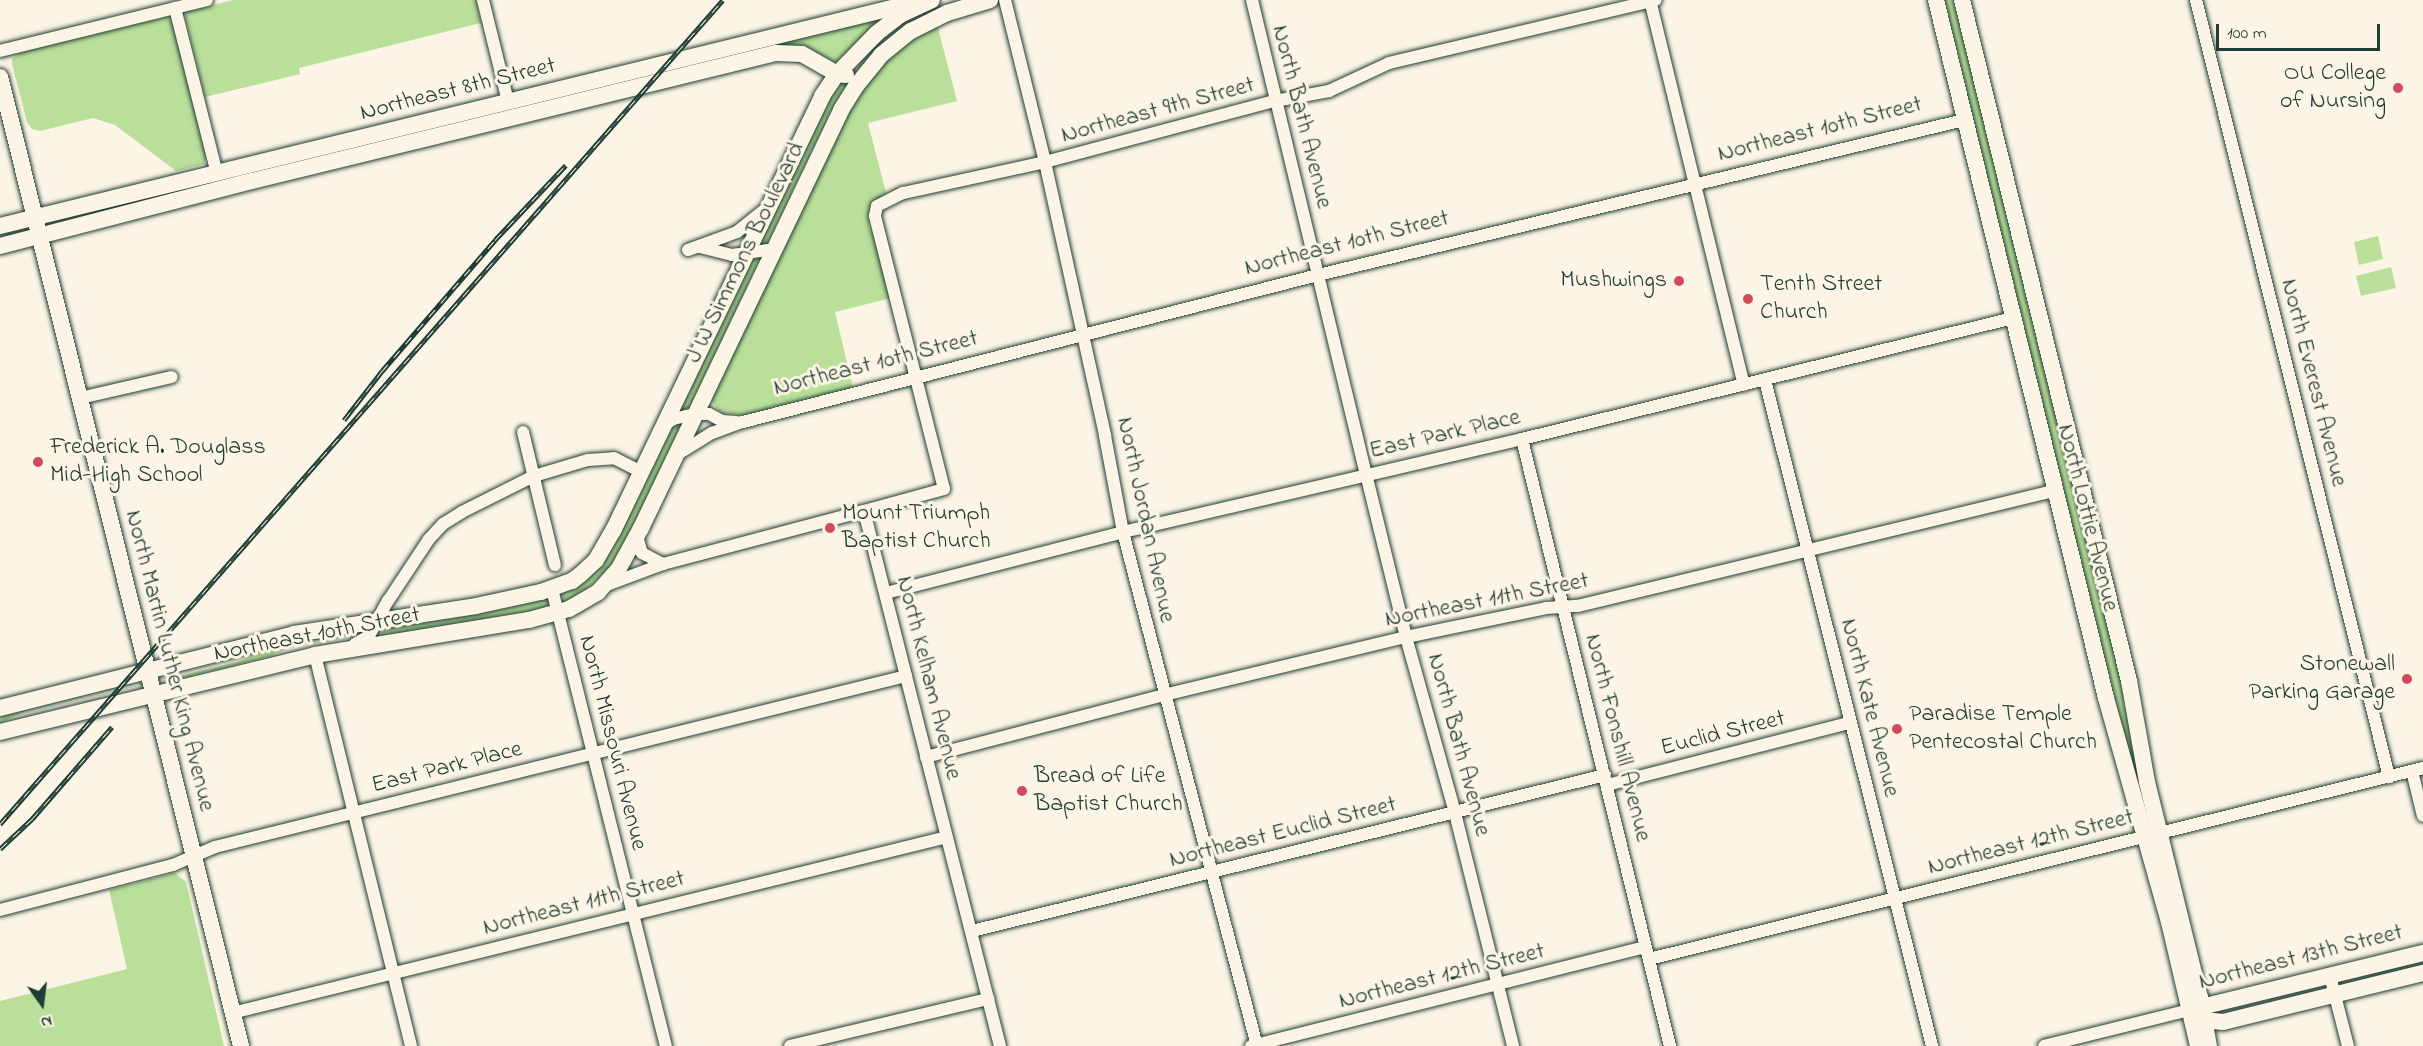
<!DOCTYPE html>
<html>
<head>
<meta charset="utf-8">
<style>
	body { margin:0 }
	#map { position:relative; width:2423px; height:1046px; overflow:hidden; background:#fcf5e5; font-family:"Indie Flower",sans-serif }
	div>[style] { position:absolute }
	.green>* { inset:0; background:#b9df9a }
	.roads { filter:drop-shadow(0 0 2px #1f3d34) drop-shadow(0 0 2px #1f3d34) }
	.street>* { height:12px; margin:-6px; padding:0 6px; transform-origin:6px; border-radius:6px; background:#fcf5e5 }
	.secondary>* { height:16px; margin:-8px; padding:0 8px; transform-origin:8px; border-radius:8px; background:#fcf5e5 }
	.rail>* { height:5px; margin-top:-2.5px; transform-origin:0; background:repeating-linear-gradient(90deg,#fcf5e5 0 9px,#1f3d34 0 18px); box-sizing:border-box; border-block:2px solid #1f3d34 }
	.dots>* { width:16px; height:16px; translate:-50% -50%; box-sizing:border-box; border:3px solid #fcf5e5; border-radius:50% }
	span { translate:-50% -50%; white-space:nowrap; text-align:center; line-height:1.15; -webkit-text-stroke:6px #fcf5e5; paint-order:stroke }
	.poi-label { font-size:24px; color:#1f3d34 }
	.right { translate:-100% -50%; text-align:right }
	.left { translate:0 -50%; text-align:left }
	.street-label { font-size:24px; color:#1f3d34 }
	.north { position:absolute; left:12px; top:974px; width:60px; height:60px; -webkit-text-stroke:4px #fcf5e5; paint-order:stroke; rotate:166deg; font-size:16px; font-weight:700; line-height:24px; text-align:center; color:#1f3d34 }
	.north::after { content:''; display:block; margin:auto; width:21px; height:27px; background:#1f3d34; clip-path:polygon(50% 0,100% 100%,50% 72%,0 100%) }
	.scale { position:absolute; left:2216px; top:24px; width:164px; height:27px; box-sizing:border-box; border:3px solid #1f3d34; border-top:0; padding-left:8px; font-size:18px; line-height:21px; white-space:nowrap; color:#1f3d34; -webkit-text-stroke:4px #fcf5e5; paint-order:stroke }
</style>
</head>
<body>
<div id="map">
	<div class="green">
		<i style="clip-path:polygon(233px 0,476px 0,481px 23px,299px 68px,300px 74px,205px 97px,185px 16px,188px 11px)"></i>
		<i style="clip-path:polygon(1940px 0,1959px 0,2129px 695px,2149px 825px,2111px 698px)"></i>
		<i style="clip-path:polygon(166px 17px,173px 23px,206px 157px,204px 164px,176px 171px,115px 125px,93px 118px,40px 131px,32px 129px,27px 122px,12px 64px,12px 59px,19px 53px)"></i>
		<i style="clip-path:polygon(871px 19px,875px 21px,874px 25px,836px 62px,800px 46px,786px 45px,785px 41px)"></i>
		<i style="clip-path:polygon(937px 24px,957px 101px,868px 123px,886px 193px,878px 199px,869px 217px,869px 226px,879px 247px,891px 298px,835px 312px,853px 388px,744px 415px,721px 413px,712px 402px,712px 395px,846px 114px,875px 71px,906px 43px)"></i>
		<i style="clip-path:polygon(841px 79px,848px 82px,831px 111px,767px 244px,757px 247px,827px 97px)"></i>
		<i style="clip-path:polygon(2378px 236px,2383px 259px,2359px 265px,2354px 242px)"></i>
		<i style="clip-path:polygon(757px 256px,760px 259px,689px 408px,681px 412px,679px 409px,749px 260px)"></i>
		<i style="clip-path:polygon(2391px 267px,2396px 288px,2361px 296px,2356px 276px)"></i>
		<i style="clip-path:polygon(682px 423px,616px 561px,584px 591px,567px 600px,563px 599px,562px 592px,579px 582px,670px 424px)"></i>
		<i style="clip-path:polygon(548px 598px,548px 604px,544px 608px,479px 622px,383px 636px,381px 633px,390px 624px)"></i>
		<i style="clip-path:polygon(358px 630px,358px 634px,308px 641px,270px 656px,172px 681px,171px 678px,240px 661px,273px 644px)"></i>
		<i style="clip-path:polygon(111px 685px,113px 689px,28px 710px,0 723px,0 714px)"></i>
		<i style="clip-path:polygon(175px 873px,186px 882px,224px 1046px,0 1046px,0 1001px,127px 969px,109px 890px)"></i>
	</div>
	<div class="roads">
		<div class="street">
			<i style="left:483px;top:0;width:105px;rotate:76.2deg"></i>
			<i style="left:1005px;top:0;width:167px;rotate:76.1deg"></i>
			<i style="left:1045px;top:162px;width:280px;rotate:77.6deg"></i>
			<i style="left:1105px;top:436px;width:98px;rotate:79.4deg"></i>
			<i style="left:1123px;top:532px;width:531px;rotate:75.39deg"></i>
			<i style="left:1252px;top:0;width:488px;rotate:76.5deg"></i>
			<i style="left:1366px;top:474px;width:168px;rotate:76.2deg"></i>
			<i style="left:1406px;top:637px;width:183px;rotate:74.4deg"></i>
			<i style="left:1455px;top:813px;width:240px;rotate:76deg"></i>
			<i style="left:1650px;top:0;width:396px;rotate:76.3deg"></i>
			<i style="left:2196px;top:0;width:801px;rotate:76.05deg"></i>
			<i style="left:175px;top:8px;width:171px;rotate:75.8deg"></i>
			<i style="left:0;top:51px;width:213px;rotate:-13.8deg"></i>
			<i style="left:700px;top:247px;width:33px;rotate:14deg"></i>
			<i style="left:732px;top:255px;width:42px;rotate:-8.1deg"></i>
			<i style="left:688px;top:250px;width:52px;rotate:-20.2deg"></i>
			<i style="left:737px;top:232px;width:32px;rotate:-39deg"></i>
			<i style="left:1765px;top:380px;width:687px;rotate:75.92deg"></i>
			<i style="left:80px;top:398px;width:94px;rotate:-12.9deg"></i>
			<i style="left:662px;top:427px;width:14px;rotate:-36deg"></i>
			<i style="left:673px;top:419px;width:23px;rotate:-13deg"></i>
			<i style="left:695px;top:414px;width:14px"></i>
			<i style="left:709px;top:414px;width:15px;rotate:28deg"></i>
			<i style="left:722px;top:421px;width:14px;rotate:4deg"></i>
			<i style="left:523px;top:432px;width:137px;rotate:76.5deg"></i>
			<i style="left:1522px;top:439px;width:625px;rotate:76.3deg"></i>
			<i style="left:678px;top:454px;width:40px;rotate:-32deg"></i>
			<i style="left:712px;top:433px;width:33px;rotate:-20deg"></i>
			<i style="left:743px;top:422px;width:593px;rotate:-14.34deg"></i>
			<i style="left:1318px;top:275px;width:664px;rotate:-13.49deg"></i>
			<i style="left:637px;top:536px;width:18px;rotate:74deg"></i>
			<i style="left:642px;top:553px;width:24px;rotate:28deg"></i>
			<i style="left:607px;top:585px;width:60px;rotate:-20.6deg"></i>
			<i style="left:663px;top:564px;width:208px;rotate:-14.8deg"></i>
			<i style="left:552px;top:589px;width:471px;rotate:76deg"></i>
			<i style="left:886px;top:593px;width:245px;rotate:-14.4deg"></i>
			<i style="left:1123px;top:532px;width:410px;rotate:-13.1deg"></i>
			<i style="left:1522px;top:439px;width:506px;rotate:-13.84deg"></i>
			<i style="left:355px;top:644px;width:16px;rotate:-30deg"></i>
			<i style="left:369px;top:636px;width:40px;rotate:-62deg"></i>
			<i style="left:388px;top:601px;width:74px;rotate:-56.5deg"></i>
			<i style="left:429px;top:539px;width:21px;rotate:-47deg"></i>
			<i style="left:443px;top:524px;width:22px;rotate:-32deg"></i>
			<i style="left:462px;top:512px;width:80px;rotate:-26.6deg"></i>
			<i style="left:534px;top:476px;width:56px;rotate:-16.5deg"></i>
			<i style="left:588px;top:460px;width:26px;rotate:-4deg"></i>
			<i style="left:614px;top:458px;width:30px;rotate:27deg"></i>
			<i style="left:315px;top:655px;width:403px;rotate:76.2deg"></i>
			<i style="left:926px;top:757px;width:246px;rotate:-14.6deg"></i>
			<i style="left:1164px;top:695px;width:249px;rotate:-13.5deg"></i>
			<i style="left:1406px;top:637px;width:143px;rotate:-11.7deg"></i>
			<i style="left:1546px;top:608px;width:32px;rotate:-4deg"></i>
			<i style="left:1578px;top:606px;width:492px;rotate:-13.6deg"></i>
			<i style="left:2412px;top:771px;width:46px;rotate:76.3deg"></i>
			<i style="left:1607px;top:785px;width:250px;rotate:-14.4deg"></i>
			<i style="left:0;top:910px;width:179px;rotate:-14.6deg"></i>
			<i style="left:173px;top:865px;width:46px;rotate:-23.2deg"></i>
			<i style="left:215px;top:847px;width:712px;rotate:-13.9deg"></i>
			<i style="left:972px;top:931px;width:652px;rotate:-13.84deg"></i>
			<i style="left:1649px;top:959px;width:797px;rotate:-13.86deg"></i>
			<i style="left:2330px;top:976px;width:72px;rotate:75.6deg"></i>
			<i style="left:232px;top:1013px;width:736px;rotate:-13.83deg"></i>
			<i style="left:790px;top:1046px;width:204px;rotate:-13.4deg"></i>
			<i style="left:1000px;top:1046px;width:552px;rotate:-104.26deg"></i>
			<i style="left:864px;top:511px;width:83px;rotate:-15.4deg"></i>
			<i style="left:944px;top:489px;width:282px;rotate:-104.2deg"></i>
			<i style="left:875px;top:216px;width:10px;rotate:-79deg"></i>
			<i style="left:877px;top:206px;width:29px;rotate:-27deg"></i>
			<i style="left:903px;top:193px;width:145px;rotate:-12.3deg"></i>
			<i style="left:1045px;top:162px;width:238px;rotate:-14.9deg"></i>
			<i style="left:1275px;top:101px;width:55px;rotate:-10.5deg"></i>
			<i style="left:1329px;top:91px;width:66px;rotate:-25deg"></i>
			<i style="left:1389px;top:63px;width:274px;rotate:-13.3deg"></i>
			<i style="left:1251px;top:1046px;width:406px;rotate:-14.1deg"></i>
			<i style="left:2044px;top:1046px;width:149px;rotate:-13.9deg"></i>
		</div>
		<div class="secondary">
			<i style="left:1936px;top:0;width:718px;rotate:76.31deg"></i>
			<i style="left:2106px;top:698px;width:233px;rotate:74.3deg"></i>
			<i style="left:2169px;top:922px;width:127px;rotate:76.8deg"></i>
			<i style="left:1962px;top:0;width:701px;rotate:76.22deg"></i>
			<i style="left:2129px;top:681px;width:103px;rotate:79.9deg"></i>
			<i style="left:2147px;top:782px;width:221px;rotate:76.2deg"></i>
			<i style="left:2200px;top:997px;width:50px;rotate:79.6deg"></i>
			<i style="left:0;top:77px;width:999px;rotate:76.03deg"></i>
			<i style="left:0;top:226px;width:939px;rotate:-13.74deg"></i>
			<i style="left:0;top:246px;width:260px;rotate:-14.5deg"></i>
			<i style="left:252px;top:181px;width:539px;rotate:-13.73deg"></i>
			<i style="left:776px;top:53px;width:26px;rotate:2deg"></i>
			<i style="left:802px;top:54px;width:40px;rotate:29.7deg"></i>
			<i style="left:837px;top:74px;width:9px;rotate:6deg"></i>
			<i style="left:0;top:708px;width:303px;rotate:-14.1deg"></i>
			<i style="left:294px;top:634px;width:184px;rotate:-8.7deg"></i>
			<i style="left:476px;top:606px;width:66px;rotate:-12.2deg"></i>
			<i style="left:541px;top:592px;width:33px;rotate:-20deg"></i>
			<i style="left:572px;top:581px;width:10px;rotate:-37deg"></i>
			<i style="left:580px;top:575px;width:22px;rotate:-43deg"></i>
			<i style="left:596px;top:560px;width:34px;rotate:-60deg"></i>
			<i style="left:613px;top:531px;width:483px;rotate:-64.3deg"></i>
			<i style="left:822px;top:96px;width:27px;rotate:-56deg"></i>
			<i style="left:837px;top:74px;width:57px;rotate:-45.7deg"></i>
			<i style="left:877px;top:33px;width:29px;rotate:-38deg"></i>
			<i style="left:900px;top:15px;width:35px;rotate:-25deg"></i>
			<i style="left:0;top:732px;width:324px;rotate:-13.7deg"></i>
			<i style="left:315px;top:655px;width:217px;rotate:-9.3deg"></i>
			<i style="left:529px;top:620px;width:41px;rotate:-15.4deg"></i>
			<i style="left:569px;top:609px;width:34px;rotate:-30deg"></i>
			<i style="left:598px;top:592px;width:30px;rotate:-48deg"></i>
			<i style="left:618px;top:570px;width:48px;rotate:-61.3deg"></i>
			<i style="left:641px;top:528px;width:463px;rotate:-64.4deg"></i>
			<i style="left:841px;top:110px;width:28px;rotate:-58deg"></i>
			<i style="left:856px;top:86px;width:40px;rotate:-51deg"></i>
			<i style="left:881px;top:55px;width:38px;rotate:-39deg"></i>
			<i style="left:911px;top:31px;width:40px;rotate:-26.6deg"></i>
			<i style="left:947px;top:13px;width:45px;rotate:-16.8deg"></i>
			<i style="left:2193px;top:1009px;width:237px;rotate:-13.7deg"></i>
			<i style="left:2195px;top:1014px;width:11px;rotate:34deg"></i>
			<i style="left:2204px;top:1020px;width:19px;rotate:6deg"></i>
			<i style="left:2223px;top:1022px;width:206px;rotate:-13.8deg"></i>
		</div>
	</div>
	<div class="rail">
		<i style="left:344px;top:420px;width:62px;rotate:-52.2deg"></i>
		<i style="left:382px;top:371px;width:173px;rotate:-49.2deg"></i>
		<i style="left:495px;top:240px;width:103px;rotate:-46.6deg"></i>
		<i style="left:0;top:824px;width:1096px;rotate:-48.74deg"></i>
		<i style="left:0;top:849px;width:44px;rotate:-43.2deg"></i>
		<i style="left:32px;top:819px;width:122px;rotate:-49deg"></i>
	</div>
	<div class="dots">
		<i style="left:2398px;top:88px;background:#d1495b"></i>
		<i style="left:1679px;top:281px;background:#d1495b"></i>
		<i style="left:1748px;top:299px;background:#d1495b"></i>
		<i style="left:38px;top:462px;background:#d1495b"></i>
		<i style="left:830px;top:528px;background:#d1495b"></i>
		<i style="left:2407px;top:679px;background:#d1495b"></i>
		<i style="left:1897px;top:729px;background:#d1495b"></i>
		<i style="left:1022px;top:791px;background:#d1495b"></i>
	</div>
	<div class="poi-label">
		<span class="right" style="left:2386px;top:88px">OU College<br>of Nursing</span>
		<span class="right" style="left:1667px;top:281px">Mushwings</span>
		<span class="left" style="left:1760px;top:299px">Tenth Street<br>Church</span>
		<span class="left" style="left:50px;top:462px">Frederick A. Douglass<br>Mid-High School</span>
		<span class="left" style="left:842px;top:528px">Mount Triumph<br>Baptist Church</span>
		<span class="right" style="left:2395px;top:679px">Stonewall<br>Parking Garage</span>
		<span class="left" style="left:1909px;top:729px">Paradise Temple<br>Pentecostal Church</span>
		<span class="left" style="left:1034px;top:791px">Bread of Life<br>Baptist Church</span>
	</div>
	<div class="street-label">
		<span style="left:458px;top:90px;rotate:-14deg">Northeast 8th Street</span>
		<span style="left:1158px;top:111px;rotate:-15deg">Northeast 9th Street</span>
		<span style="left:1301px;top:117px;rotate:76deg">North Bath Avenue</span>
		<span style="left:1820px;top:130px;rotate:-14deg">Northeast 10th Street</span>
		<span style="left:1347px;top:244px;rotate:-14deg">Northeast 10th Street</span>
		<span style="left:746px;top:253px;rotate:-64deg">J W Simmons Boulevard</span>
		<span style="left:876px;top:364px;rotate:-14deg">Northeast 10th Street</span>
		<span style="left:2313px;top:383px;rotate:76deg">North Everest Avenue</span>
		<span style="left:1445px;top:435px;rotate:-13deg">East Park Place</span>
		<span style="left:2087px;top:518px;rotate:76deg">North Lottie Avenue</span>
		<span style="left:1145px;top:520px;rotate:78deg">North Jordan Avenue</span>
		<span style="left:1487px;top:601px;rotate:-11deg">Northeast 11th Street</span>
		<span style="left:317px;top:635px;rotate:-11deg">Northeast 10th Street</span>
		<span style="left:169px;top:661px;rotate:76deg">North Martin Luther King Avenue</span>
		<span style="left:928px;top:678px;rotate:76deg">North Kelham Avenue</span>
		<span style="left:1869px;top:708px;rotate:76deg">North Kate Avenue</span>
		<span style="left:1723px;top:734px;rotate:-14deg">Euclid Street</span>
		<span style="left:1617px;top:738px;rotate:76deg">North Fonshill Avenue</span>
		<span style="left:612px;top:743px;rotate:76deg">North Missouri Avenue</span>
		<span style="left:1458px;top:745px;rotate:75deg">North Bath Avenue</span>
		<span style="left:447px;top:768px;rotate:-14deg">East Park Place</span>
		<span style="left:1283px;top:833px;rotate:-14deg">Northeast Euclid Street</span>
		<span style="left:2031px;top:843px;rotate:-14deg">Northeast 12th Street</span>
		<span style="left:584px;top:904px;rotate:-14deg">Northeast 11th Street</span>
		<span style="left:2301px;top:958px;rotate:-14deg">Northeast 13th Street</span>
		<span style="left:1442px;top:977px;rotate:-14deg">Northeast 12th Street</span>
	</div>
	<div class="north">N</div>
	<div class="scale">100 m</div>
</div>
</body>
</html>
